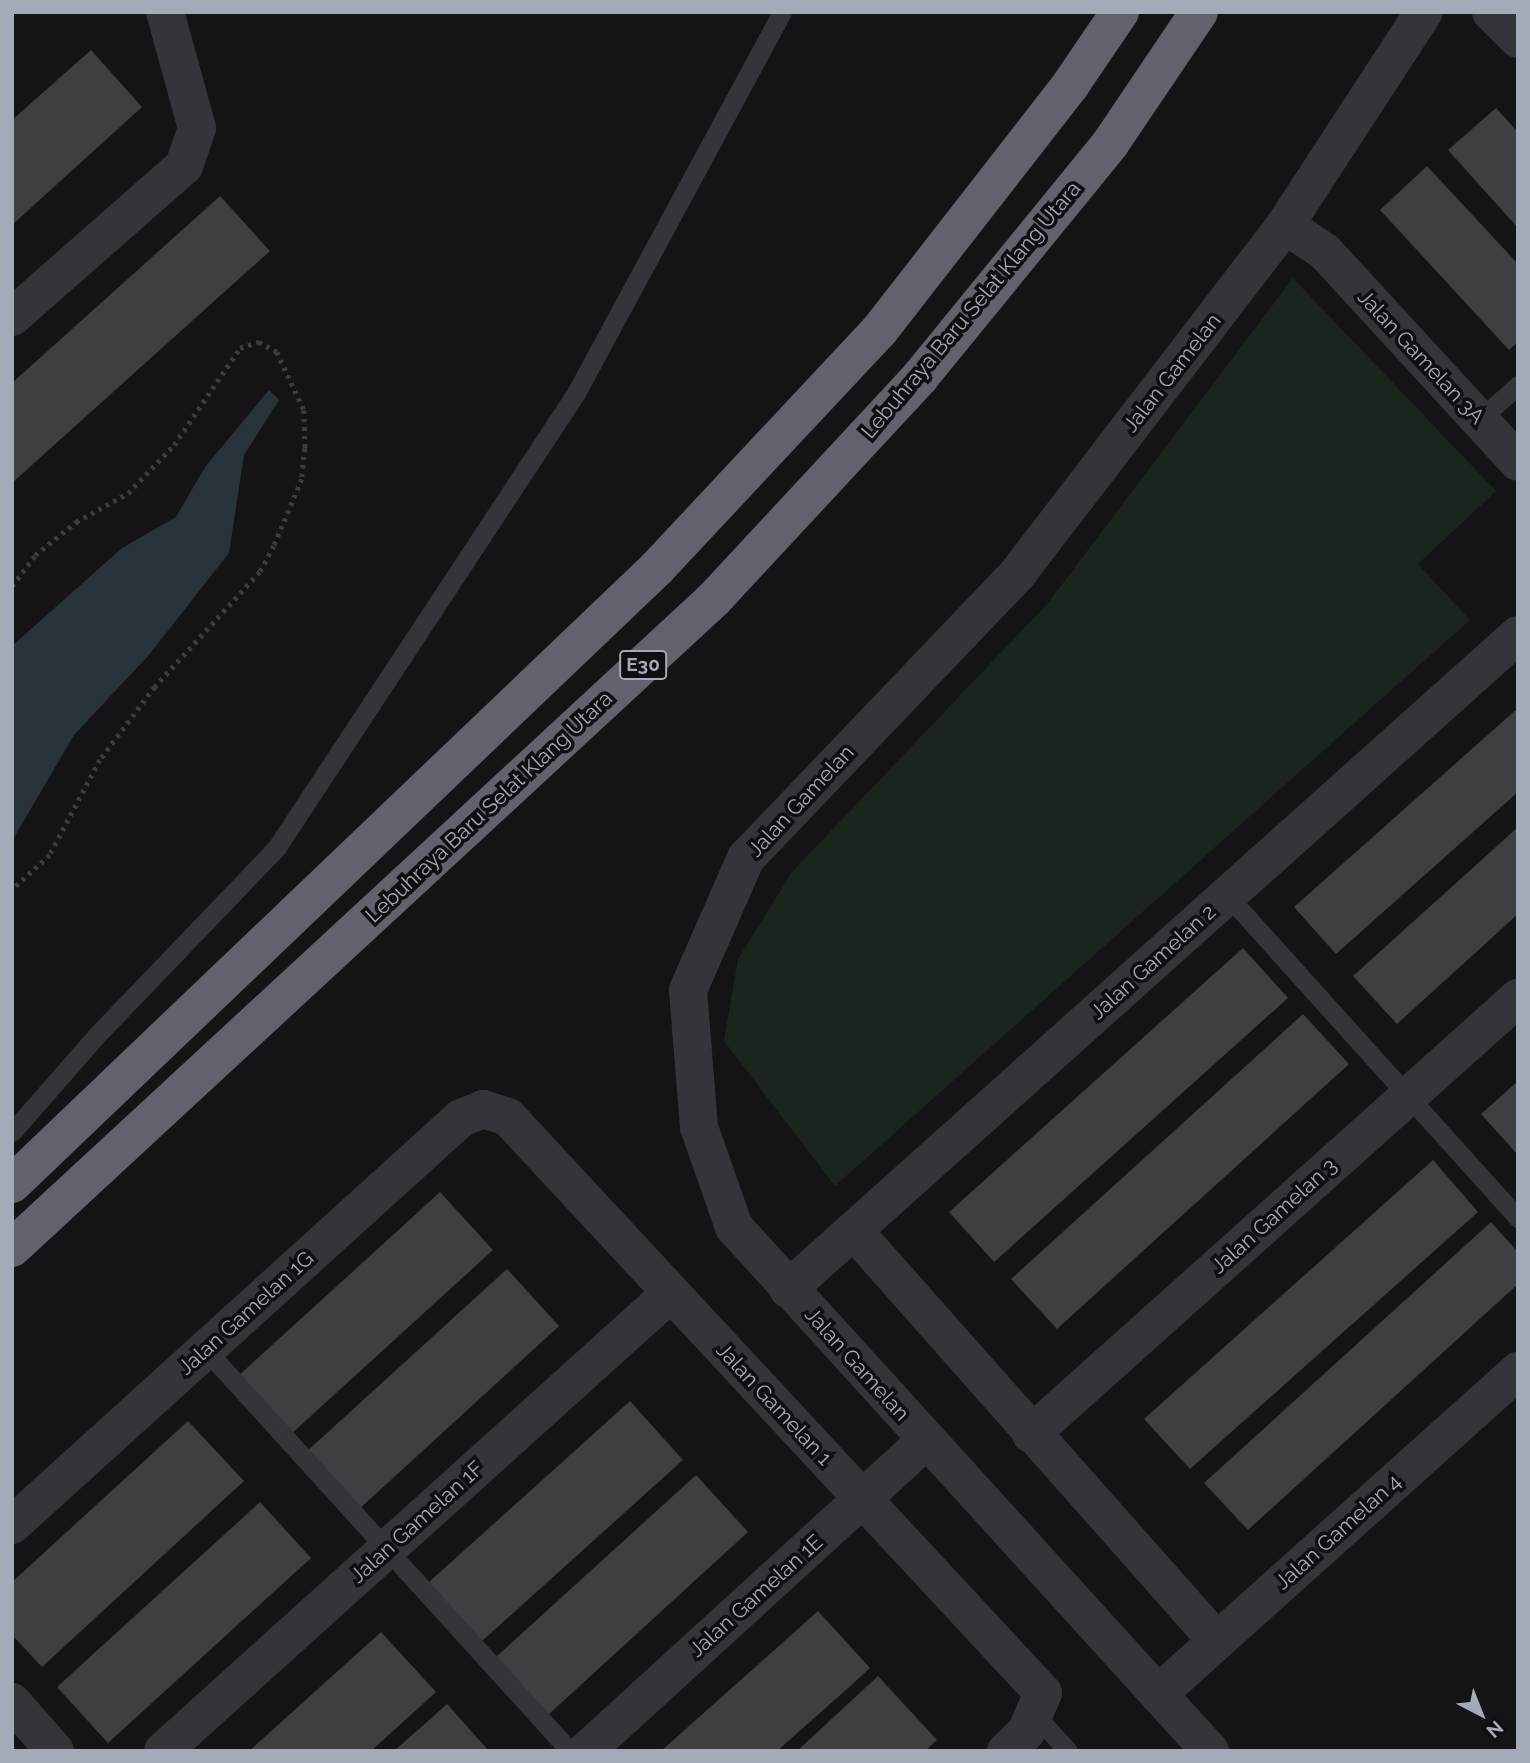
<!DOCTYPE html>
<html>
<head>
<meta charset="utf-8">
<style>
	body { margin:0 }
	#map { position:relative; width:1530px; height:1763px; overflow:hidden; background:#141416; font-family:Raleway,sans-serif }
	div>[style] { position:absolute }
	.green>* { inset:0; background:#1b241d }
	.water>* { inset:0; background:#29333a }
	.building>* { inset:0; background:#3e3e43 }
	.path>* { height:4.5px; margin-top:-2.25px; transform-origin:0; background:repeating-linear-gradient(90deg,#3a3c42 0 3.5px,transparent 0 8.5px) }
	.lane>* { height:19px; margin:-9.5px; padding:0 9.5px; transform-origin:9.5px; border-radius:9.5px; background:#34353b }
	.street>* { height:38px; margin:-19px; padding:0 19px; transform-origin:19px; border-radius:19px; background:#34353b }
	.highway>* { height:38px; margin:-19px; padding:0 19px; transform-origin:19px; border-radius:19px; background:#60636c }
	span { translate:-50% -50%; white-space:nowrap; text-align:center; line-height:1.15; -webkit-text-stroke:7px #0f0f11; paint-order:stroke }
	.shield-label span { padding:2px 5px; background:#0f0f11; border:2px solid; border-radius:5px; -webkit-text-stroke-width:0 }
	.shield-label { font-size:19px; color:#a4aab7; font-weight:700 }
	.street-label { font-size:21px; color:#a4aab7 }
	.frame { position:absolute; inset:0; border:14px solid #a4aab7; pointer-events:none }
	.north { position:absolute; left:1446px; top:1679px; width:70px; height:70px; -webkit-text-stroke:5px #0f0f11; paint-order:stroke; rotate:138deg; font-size:19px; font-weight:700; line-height:28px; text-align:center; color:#a4aab7 }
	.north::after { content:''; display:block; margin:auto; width:24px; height:32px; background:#a4aab7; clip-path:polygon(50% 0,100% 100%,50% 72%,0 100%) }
</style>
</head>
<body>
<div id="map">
	<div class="green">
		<i style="clip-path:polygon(1293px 278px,1496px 491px,1418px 564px,1470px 620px,835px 1186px,724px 1041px,738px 959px,792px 872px,1048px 603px)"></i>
	</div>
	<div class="water">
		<i style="clip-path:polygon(269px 390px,279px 400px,244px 455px,229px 553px,148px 656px,74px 735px,12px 841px,12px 646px,122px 548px,176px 517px,205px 467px)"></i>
	</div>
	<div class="building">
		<i style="clip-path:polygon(91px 50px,142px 107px,12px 225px,12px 120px)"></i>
		<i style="clip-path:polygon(1496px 108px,1518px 132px,1518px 228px,1448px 150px)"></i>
		<i style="clip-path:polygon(1427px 166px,1518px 264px,1518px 342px,1509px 350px,1380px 210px)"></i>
		<i style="clip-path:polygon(220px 196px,270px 251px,12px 483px,12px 383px)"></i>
		<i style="clip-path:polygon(1518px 708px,1518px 792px,1336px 954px,1294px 907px)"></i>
		<i style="clip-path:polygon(1518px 827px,1518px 914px,1397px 1024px,1353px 976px)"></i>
		<i style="clip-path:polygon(1243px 948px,1288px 998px,994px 1262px,949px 1212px)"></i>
		<i style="clip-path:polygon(1303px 1014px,1349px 1064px,1057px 1329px,1011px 1279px)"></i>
		<i style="clip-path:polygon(1518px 1081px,1518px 1155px,1481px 1114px)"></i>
		<i style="clip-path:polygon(1433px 1160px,1478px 1212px,1190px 1469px,1144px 1419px)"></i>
		<i style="clip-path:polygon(440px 1192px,493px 1250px,289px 1436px,236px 1378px)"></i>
		<i style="clip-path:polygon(1491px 1222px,1518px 1252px,1518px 1284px,1248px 1530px,1204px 1483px)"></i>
		<i style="clip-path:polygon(507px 1269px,559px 1326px,357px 1511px,305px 1453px)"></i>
		<i style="clip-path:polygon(630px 1401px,683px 1460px,481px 1642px,428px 1583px)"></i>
		<i style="clip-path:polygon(188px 1421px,244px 1481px,42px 1667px,12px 1635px,12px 1582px)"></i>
		<i style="clip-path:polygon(696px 1475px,748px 1532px,548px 1715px,496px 1657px)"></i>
		<i style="clip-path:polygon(260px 1502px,311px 1558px,108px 1743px,57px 1687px)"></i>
		<i style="clip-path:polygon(818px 1611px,870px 1668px,847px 1689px,777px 1751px,661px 1751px)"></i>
		<i style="clip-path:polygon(381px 1632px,436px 1692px,371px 1751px,249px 1751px)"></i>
		<i style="clip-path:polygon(878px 1676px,937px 1740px,925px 1751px,797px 1751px)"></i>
		<i style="clip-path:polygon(447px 1704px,489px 1751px,394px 1751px,428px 1721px)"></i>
	</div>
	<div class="path">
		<i style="left:12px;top:586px;width:39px;rotate:-53deg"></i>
		<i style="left:35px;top:555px;width:53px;rotate:-38.8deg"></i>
		<i style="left:76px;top:522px;width:60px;rotate:-29.1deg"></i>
		<i style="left:128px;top:493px;width:66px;rotate:-46.2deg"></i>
		<i style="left:174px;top:445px;width:117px;rotate:-55.8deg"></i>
		<i style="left:240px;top:348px;width:20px;rotate:-18deg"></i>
		<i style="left:259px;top:342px;width:21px;rotate:29deg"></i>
		<i style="left:277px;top:352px;width:64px;rotate:65deg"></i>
		<i style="left:304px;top:410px;width:38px;rotate:88deg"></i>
		<i style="left:305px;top:448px;width:31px;rotate:96deg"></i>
		<i style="left:302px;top:479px;width:73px;rotate:112.7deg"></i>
		<i style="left:274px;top:546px;width:30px;rotate:118deg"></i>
		<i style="left:260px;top:572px;width:156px;rotate:132.4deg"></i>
		<i style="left:155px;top:687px;width:91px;rotate:127deg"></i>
		<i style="left:100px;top:760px;width:107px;rotate:117.8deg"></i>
		<i style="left:50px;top:855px;width:52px;rotate:137.4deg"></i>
	</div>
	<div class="lane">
		<i style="left:1479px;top:420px;width:52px;rotate:-41.9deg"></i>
		<i style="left:1227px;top:895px;width:435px;rotate:48deg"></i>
		<i style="left:12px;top:1132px;width:128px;rotate:-48.8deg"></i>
		<i style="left:96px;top:1036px;width:262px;rotate:-46.2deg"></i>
		<i style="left:277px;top:847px;width:544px;rotate:-56.63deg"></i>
		<i style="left:576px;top:393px;width:433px;rotate:-61.6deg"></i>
		<i style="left:206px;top:1350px;width:542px;rotate:47.77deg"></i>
		<i style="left:1034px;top:1714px;width:50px;rotate:47.4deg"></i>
	</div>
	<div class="street">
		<i style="left:1491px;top:12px;width:38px;rotate:45deg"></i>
		<i style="left:1285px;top:225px;width:48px;rotate:34deg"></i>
		<i style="left:1325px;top:252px;width:285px;rotate:47.4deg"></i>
		<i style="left:12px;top:317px;width:229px;rotate:-41.3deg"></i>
		<i style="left:184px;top:166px;width:40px;rotate:-71.1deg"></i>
		<i style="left:197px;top:128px;width:120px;rotate:-105.4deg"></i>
		<i style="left:854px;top:1231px;width:548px;rotate:48.48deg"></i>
		<i style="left:788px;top:1289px;width:980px;rotate:-41.86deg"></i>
		<i style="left:1031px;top:1434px;width:654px;rotate:-41.84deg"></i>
		<i style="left:12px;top:1525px;width:606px;rotate:-42.19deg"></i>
		<i style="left:461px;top:1118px;width:24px;rotate:-22deg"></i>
		<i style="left:483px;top:1109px;width:26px;rotate:18deg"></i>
		<i style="left:508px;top:1117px;width:786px;rotate:47.11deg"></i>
		<i style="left:1043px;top:1693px;width:43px;rotate:113.6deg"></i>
		<i style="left:1026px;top:1732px;width:28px;rotate:136deg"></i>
		<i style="left:1158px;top:1694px;width:484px;rotate:-41.9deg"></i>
		<i style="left:12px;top:1702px;width:65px;rotate:48.7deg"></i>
		<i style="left:163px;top:1751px;width:684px;rotate:-42.04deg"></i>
		<i style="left:586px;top:1751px;width:462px;rotate:-42.4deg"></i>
		<i style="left:1210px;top:1751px;width:708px;rotate:-132.25deg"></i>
		<i style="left:734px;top:1227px;width:106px;rotate:-109.3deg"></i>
		<i style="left:699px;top:1127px;width:137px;rotate:-94.6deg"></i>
		<i style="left:688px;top:990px;width:144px;rotate:-66.3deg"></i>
		<i style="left:746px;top:858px;width:394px;rotate:-46.3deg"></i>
		<i style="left:1018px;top:573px;width:439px;rotate:-52.5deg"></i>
		<i style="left:1285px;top:225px;width:254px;rotate:-56.9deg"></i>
	</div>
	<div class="highway">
		<i style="left:12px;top:1184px;width:892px;rotate:-43.68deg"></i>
		<i style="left:657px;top:568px;width:325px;rotate:-46.9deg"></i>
		<i style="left:879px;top:331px;width:313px;rotate:-52.1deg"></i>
		<i style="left:1071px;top:84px;width:87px;rotate:-55.8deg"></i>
		<i style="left:12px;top:1248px;width:956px;rotate:-42.75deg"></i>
		<i style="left:714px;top:599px;width:303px;rotate:-47.1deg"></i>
		<i style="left:920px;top:377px;width:301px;rotate:-50.8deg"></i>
		<i style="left:1110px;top:144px;width:159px;rotate:-56deg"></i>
	</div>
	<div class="shield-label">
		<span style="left:643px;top:665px">E30</span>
	</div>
	<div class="street-label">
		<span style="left:971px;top:310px;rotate:-50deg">Lebuhraya Baru Selat Klang Utara</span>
		<span style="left:1421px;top:357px;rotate:47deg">Jalan Gamelan 3A</span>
		<span style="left:1172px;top:373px;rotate:-52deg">Jalan Gamelan</span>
		<span style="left:801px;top:801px;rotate:-47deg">Jalan Gamelan</span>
		<span style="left:489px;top:807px;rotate:-43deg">Lebuhraya Baru Selat Klang Utara</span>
		<span style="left:1153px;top:962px;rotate:-42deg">Jalan Gamelan 2</span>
		<span style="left:1274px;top:1216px;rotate:-42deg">Jalan Gamelan 3</span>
		<span style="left:246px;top:1313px;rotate:-42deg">Jalan Gamelan 1G</span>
		<span style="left:857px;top:1364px;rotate:48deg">Jalan Gamelan</span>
		<span style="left:774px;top:1404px;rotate:47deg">Jalan Gamelan 1</span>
		<span style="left:417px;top:1522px;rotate:-42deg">Jalan Gamelan 1F</span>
		<span style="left:1338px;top:1532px;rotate:-42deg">Jalan Gamelan 4</span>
		<span style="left:756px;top:1596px;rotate:-42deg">Jalan Gamelan 1E</span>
	</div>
	<div class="frame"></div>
	<div class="north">N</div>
</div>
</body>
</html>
